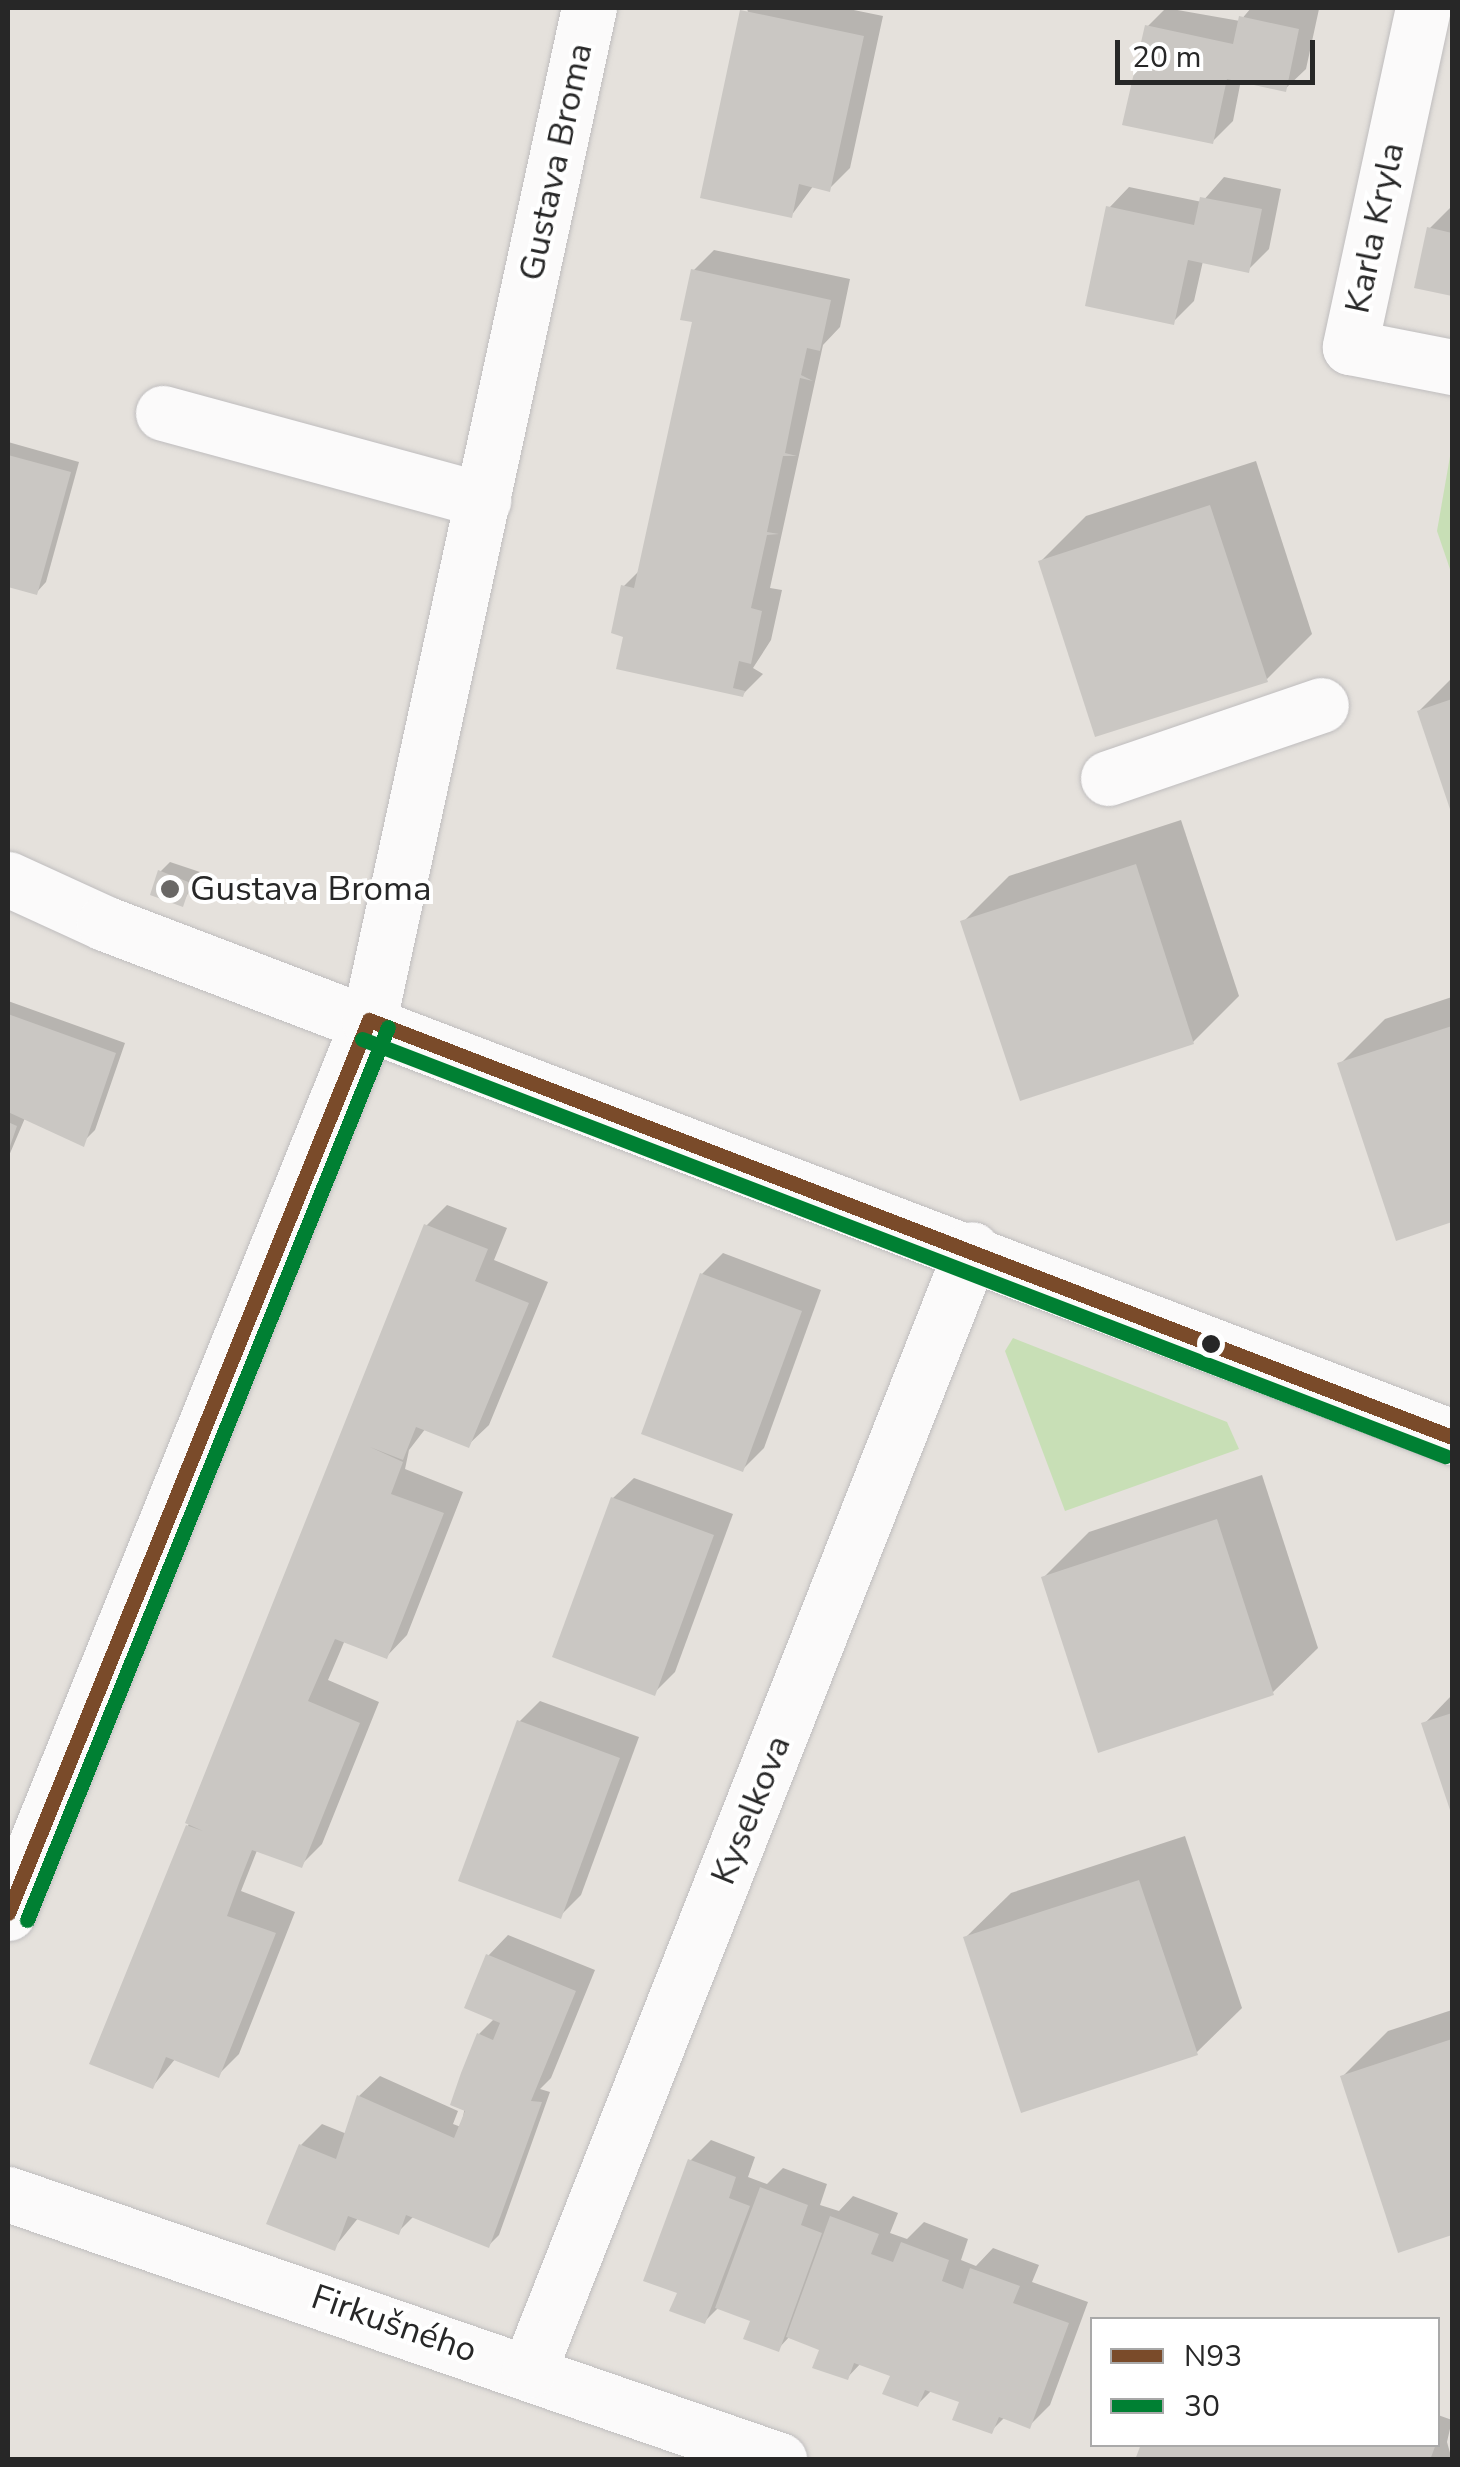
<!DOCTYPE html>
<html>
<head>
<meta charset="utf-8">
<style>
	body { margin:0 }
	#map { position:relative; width:1460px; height:2467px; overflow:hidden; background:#e5e1dc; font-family:"Nunito Sans",sans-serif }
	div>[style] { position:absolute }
	.green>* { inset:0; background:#c8dfb6 }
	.shadow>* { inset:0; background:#0003 }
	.building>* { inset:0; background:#cac7c3 }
	.roads { filter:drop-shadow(0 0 2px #bfbdbe) drop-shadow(0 0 2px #bfbdbe) }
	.minor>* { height:55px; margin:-27.5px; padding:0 27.5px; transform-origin:27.5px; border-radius:27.5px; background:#fbfafa }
	.bus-1>* { height:15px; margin:-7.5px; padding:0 7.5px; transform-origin:7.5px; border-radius:7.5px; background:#7a4b2a }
	.bus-2>* { height:15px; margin:-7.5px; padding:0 7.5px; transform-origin:7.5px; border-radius:7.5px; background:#008033 }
	.dots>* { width:28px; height:28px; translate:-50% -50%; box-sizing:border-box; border:5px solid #fff; border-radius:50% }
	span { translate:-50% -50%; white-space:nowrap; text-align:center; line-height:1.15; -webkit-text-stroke:8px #fff; paint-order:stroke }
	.street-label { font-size:35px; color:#272727 }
	.poi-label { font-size:35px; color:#272727 }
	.left { translate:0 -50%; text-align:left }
	.frame { position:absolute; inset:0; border:10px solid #272727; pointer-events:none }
	.legend { position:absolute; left:1090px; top:2317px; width:350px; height:130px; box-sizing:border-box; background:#fff; border:2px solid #a9a9a9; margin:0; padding:12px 18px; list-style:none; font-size:30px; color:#272727 }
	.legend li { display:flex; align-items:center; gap:20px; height:50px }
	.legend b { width:50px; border:2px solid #a9a9a9 }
	.scale { position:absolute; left:1115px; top:40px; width:200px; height:45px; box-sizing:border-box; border:5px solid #272727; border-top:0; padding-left:12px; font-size:30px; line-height:35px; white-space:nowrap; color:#272727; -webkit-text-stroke:8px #fff; paint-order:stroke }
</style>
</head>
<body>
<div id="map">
	<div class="green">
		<i style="clip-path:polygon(1452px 445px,1452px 575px,1437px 531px)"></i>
		<i style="clip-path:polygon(1013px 1338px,1227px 1422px,1239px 1449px,1065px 1511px,1005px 1351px)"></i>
	</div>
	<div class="shadow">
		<i style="clip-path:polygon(747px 8px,844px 8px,883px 16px,850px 168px,829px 189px,814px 185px,791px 216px)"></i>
		<i style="clip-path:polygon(1166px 8px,1240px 21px,1251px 8px,1319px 9px,1306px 69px,1285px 89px,1241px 80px,1233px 121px,1212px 142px,1147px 27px)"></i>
		<i style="clip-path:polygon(1224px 177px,1281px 189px,1269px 249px,1248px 270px,1203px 261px,1194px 301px,1173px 322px,1109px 208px,1129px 187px,1202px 202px)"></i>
		<i style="clip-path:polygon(1450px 208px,1452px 208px,1452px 294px,1417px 286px,1429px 229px)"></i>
		<i style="clip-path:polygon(714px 250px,850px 279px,840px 327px,823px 345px,770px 588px,782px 590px,771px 640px,753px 668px,763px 674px,743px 694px,626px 635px,624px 586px,641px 569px,695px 320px,693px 271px)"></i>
		<i style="clip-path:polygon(8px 442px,79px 462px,46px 582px,36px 593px,8px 585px)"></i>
		<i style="clip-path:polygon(1256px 461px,1312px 634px,1266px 680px,1040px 562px,1086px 516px)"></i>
		<i style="clip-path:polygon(1452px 678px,1452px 809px,1419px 711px)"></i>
		<i style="clip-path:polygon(1181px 820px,1239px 996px,1193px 1042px,963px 922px,1009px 876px)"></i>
		<i style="clip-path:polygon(170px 862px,200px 872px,182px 904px,160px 872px)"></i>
		<i style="clip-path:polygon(1452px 997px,1452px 1219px,1397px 1238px,1340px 1064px,1385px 1019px)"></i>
		<i style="clip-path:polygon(8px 1001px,125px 1043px,95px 1130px,84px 1141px,25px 1118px,8px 1158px)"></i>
		<i style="clip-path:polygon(447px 1205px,507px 1228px,494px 1260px,548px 1282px,489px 1425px,468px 1445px,426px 1428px,409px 1450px,405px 1469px,463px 1492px,407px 1635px,387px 1656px,345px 1640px,328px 1680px,379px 1702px,322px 1844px,301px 1865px,258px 1848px,241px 1891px,295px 1912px,239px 2054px,218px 2075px,176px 2058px,153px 2086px,188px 1826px,426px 1226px)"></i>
		<i style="clip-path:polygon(723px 1253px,821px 1290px,764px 1448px,743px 1469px,702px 1274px)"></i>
		<i style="clip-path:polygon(1262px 1475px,1318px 1648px,1272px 1693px,1044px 1577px,1089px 1532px)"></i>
		<i style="clip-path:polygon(634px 1478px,733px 1514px,675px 1672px,654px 1693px,613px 1498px)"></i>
		<i style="clip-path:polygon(1452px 1695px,1452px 1810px,1424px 1724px)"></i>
		<i style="clip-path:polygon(540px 1701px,639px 1737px,581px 1895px,560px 1916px,519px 1722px)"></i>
		<i style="clip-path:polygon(1185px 1836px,1242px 2008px,1196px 2053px,965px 1938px,1011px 1893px)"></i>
		<i style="clip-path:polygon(508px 1935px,595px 1970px,551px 2078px,540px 2089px,550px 2092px,499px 2235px,489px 2245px,415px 2215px,398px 2232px,359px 2217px,334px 2248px,301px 2145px,322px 2124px,347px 2134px,359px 2096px,380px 2076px,458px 2111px,453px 2124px,461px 2127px,479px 2034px,495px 2018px,488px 1956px)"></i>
		<i style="clip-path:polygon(1452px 2010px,1452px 2232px,1399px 2250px,1343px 2076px,1388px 2031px)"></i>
		<i style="clip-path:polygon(711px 2140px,755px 2157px,748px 2177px,767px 2184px,783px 2168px,827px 2184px,820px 2205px,839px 2211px,853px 2196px,898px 2213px,890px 2233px,907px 2239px,924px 2222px,968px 2239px,961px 2260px,976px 2266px,993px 2248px,1039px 2265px,1032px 2282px,1088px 2302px,1050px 2405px,1029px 2426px,1005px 2417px,991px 2431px,962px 2400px,932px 2390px,918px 2404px,893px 2375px,861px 2363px,847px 2378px,822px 2348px,790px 2336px,778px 2349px,753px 2320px,719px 2307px,705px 2321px,680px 2292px,690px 2161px)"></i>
		<i style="clip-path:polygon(1438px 2415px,1452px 2420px,1447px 2442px,1452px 2460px,1138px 2460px,1144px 2444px,1438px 2444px)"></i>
	</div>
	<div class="building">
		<i style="clip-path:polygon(740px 10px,864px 36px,830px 192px,799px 184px,792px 218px,700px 198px)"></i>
		<i style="clip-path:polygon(1239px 16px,1299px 29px,1286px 92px,1227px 79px,1213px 144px,1122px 125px,1145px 25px,1233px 44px)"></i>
		<i style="clip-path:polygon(1200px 197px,1262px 209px,1249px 273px,1188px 260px,1174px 325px,1085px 306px,1106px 206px,1194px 225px)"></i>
		<i style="clip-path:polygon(1427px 227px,1452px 233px,1452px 296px,1414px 288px)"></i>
		<i style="clip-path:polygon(691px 269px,831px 300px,820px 351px,807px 348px,801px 375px,813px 381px,800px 378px,785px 453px,797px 456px,783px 456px,767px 532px,779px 534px,767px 535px,751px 608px,762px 611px,751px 664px,739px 661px,733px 688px,745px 691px,743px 697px,616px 669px,623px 637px,611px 633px,621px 585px,634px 588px,692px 322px,680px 320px)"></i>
		<i style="clip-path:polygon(8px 455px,71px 472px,37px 595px,8px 587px)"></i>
		<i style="clip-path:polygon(1210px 505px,1268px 682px,1095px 737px,1038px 561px)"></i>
		<i style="clip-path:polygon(1452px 699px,1452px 815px,1417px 711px)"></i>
		<i style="clip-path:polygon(1136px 864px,1194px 1044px,1020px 1101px,960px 921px)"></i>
		<i style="clip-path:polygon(158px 870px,191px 883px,183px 907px,150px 895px)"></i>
		<i style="clip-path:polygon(8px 1014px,116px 1053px,84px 1147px,8px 1112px)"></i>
		<i style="clip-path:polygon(1452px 1026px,1452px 1222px,1396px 1241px,1337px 1063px)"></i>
		<i style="clip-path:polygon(8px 1122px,17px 1126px,8px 1152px)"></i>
		<i style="clip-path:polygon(424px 1224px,488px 1249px,475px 1281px,529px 1303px,469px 1448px,416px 1427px,403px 1460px,370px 1447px,403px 1462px,391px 1494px,444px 1513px,387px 1659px,335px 1639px,308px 1701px,360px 1723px,302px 1868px,252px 1850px,239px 1883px,227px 1916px,276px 1933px,219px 2078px,166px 2057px,153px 2089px,89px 2064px,186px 1825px,203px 1831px,185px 1823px)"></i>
		<i style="clip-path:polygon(700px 1273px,802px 1311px,743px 1472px,641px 1434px)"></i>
		<i style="clip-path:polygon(611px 1497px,714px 1535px,655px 1696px,552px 1657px)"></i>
		<i style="clip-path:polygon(1217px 1519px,1274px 1695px,1098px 1753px,1041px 1577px)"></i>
		<i style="clip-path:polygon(1452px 1713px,1452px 1816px,1421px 1723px)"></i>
		<i style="clip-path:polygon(517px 1720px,620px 1758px,561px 1919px,458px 1881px)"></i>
		<i style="clip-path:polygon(1139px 1880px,1198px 2055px,1021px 2113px,963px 1937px)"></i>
		<i style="clip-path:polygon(486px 1954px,576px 1991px,531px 2101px,542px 2102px,489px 2248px,406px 2215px,399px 2235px,348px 2216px,335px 2251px,266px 2224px,299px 2144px,336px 2159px,357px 2095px,454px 2138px,465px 2111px,450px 2105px,461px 2073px,477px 2033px,493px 2040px,500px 2023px,464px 2008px)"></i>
		<i style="clip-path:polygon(1452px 2039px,1452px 2235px,1398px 2253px,1340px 2076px)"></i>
		<i style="clip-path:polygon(688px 2159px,736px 2177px,729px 2198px,750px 2206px,705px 2324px,669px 2311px,677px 2293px,643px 2281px)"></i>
		<i style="clip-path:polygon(760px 2187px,808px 2205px,801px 2225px,822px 2233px,779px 2352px,743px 2339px,750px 2321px,715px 2308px)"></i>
		<i style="clip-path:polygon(830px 2216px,879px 2234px,871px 2254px,893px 2262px,901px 2242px,949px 2260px,942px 2281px,963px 2289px,970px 2268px,1020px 2286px,1013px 2303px,1069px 2323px,1030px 2429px,999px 2417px,992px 2434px,952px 2420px,959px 2402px,925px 2390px,918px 2407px,882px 2394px,890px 2376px,854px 2363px,848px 2380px,812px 2368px,819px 2350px,786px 2337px)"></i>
		<i style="clip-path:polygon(1141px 2444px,1436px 2444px,1430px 2460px,1135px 2460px)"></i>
	</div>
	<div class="roads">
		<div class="minor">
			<i style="left:1423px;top:8px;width:347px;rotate:102.2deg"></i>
			<i style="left:1350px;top:347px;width:104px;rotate:11.1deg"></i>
			<i style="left:163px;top:413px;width:332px;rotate:15.2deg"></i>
			<i style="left:1108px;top:778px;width:225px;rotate:-18.9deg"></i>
			<i style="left:8px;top:879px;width:106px;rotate:24.6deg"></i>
			<i style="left:104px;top:923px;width:1443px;rotate:20.87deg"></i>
			<i style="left:8px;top:1913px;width:963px;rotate:-67.99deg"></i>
			<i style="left:369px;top:1020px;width:1036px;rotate:-77.74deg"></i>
			<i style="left:8px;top:2194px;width:816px;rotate:19.03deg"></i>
			<i style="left:529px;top:2370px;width:1205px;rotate:-68.44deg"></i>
		</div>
	</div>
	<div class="bus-1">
		<i style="left:369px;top:1020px;width:1161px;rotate:21.06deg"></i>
		<i style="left:8px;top:1913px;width:963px;rotate:-67.99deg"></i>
	</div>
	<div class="bus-2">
		<i style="left:362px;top:1039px;width:1161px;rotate:21.06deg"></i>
		<i style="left:27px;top:1920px;width:963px;rotate:-67.99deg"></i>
	</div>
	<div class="dots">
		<i style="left:170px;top:889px;background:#6a6866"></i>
		<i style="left:1211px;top:1344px;background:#272727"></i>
	</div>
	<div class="street-label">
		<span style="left:556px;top:162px;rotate:-78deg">Gustava Broma</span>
		<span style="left:1375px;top:228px;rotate:-78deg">Karla Kryla</span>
		<span style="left:751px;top:1810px;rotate:-68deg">Kyselkova</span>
		<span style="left:394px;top:2324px;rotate:19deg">Firkušného</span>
	</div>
	<div class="poi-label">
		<span class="left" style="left:190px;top:889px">Gustava Broma</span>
	</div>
	<div class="frame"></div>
	<ul class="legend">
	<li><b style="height:12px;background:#7a4b2a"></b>N93</li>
	<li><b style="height:12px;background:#008033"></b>30</li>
	</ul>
	<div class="scale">20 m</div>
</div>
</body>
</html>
